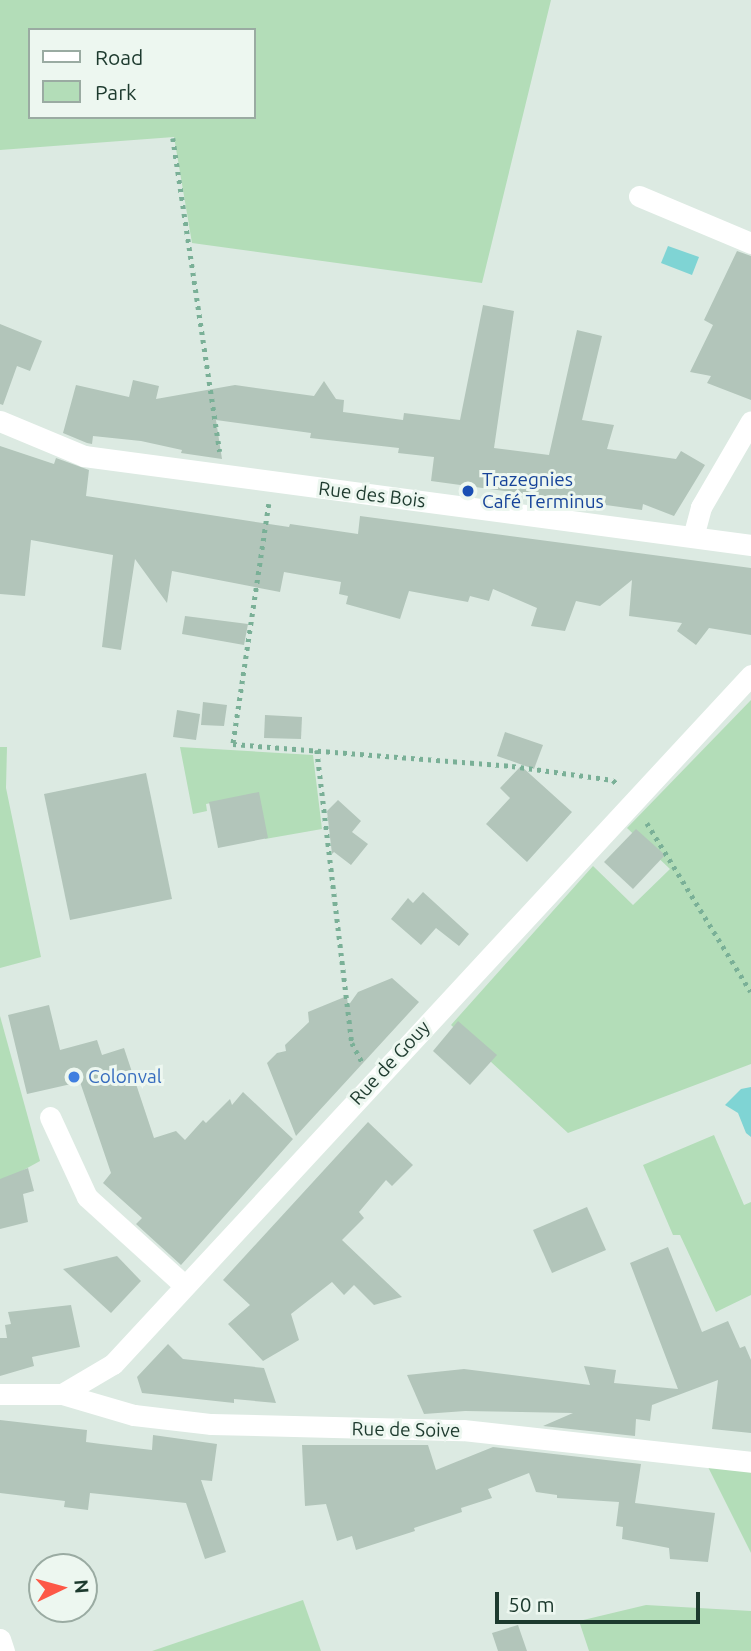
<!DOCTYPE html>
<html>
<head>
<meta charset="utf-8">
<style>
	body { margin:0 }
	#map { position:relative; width:751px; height:1651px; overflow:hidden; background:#dceae2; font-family:Ubuntu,sans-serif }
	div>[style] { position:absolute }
	.green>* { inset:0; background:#b3ddb8 }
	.water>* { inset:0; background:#7fd4d4 }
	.building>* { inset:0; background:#b2c5ba }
	.path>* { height:4.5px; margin-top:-2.25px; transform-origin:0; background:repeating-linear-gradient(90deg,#7ab097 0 3.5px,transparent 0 8.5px) }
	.minor>* { height:21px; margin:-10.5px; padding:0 10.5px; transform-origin:10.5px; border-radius:10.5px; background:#fff }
	.dots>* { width:19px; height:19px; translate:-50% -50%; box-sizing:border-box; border:4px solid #edf7f0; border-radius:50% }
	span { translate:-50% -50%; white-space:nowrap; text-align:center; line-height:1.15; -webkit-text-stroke:6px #edf7f0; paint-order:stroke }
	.transit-label { font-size:19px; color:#164399 }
	.left { translate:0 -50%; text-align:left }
	.street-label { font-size:19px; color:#1d3a2e }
	.shop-label { font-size:19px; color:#366cbe }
	.legend { position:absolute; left:28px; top:28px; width:228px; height:91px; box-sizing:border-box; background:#edf7f0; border:2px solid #9aaba2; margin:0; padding:9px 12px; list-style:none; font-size:21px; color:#1d3a2e }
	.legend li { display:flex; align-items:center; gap:14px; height:35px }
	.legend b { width:35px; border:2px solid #9aaba2 }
	.north { position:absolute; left:28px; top:1553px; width:70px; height:70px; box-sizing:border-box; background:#edf7f0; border:2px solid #9aaba2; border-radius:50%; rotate:85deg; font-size:19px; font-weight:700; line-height:28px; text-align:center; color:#1d3a2e }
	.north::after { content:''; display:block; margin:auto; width:24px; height:32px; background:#fd5847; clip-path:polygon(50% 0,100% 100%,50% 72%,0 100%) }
	.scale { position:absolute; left:495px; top:1592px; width:205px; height:32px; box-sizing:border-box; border:4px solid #1d3a2e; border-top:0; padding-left:9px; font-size:21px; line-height:24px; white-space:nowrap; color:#1d3a2e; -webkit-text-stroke:5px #edf7f0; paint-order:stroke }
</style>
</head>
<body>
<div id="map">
	<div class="green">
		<i style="clip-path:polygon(evenodd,0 0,551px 0,482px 283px,192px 243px,174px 137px,0 150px,0 0,30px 30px,254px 30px,254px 117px,30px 117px,30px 30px)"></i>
		<i style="clip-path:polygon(751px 700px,751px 1064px,568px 1133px,451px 1025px,593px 866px,633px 905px,670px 869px,627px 828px)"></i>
		<i style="clip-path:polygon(0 747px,7px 747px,6px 788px,41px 957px,0 968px)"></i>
		<i style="clip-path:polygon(180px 747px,313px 755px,322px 829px,265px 839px,255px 794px,206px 804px,207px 811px,193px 814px)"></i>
		<i style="clip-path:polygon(0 1016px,40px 1161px,0 1183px)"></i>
		<i style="clip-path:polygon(714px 1135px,744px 1205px,751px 1202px,751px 1295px,716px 1312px,680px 1235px,673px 1235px,643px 1165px)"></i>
		<i style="clip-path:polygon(702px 1455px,751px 1462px,751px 1553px)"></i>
		<i style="clip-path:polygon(303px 1600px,321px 1651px,152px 1651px)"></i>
		<i style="clip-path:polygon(646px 1605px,751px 1611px,751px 1651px,589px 1651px,579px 1621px)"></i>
	</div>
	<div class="water">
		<i style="clip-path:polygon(668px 246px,699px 257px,692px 275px,661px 263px)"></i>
		<i style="clip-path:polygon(751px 1087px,751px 1137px,746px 1133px,738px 1113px,725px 1105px,741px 1089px)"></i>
	</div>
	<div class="building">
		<i style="clip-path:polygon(737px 251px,751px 256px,751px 400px,707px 383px,711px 376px,690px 372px,713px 325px,704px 320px)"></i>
		<i style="clip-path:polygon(483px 305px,514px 311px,494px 448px,549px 455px,577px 330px,602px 336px,582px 420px,614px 425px,607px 449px,676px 459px,681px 451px,705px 465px,674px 516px,643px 504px,642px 510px,431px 481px,434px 457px,398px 453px,399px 448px,310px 438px,311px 433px,216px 420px,222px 459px,181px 453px,182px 450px,141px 441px,93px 436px,92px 444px,87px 443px,63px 433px,76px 385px,129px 397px,133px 380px,159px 386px,156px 399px,235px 385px,314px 396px,324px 381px,336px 399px,344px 400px,343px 412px,403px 420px,404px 413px,460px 420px)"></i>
		<i style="clip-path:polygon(0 324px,42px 341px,30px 371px,17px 366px,3px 405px,0 404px)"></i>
		<i style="clip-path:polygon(0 446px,54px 464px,56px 458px,89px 470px,86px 496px,289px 527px,290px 524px,358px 534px,360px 516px,751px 568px,751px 635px,709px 628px,696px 645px,677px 631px,682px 623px,629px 616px,632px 580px,600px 606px,576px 601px,565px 631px,531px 626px,537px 608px,493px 589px,489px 601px,470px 596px,468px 602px,409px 591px,400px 619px,346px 604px,348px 596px,339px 594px,341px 582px,284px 572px,280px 592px,172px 571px,167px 603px,135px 559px,121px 650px,102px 647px,113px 555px,31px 540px,25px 596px,0 594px)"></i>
		<i style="clip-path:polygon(185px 616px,248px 624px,244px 645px,182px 634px)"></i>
		<i style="clip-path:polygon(203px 702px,227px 705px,224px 726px,201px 725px)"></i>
		<i style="clip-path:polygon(177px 710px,200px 714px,196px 740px,173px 737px)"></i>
		<i style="clip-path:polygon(265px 715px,302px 717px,301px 739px,264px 738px)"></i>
		<i style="clip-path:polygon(505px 732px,543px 745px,534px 769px,497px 756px)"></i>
		<i style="clip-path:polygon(521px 766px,572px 812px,527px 862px,486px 824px,510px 798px,500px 788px)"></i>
		<i style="clip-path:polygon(146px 773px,172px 899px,70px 920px,44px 794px)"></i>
		<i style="clip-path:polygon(259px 792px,268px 838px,218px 848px,209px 802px)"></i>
		<i style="clip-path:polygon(338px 800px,361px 821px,352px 832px,368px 844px,351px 865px,334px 852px,332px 854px,327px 811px)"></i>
		<i style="clip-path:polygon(636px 829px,665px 855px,633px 889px,604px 862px)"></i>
		<i style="clip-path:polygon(423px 892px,469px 934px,459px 946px,436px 928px,421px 945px,391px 919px,408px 898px,413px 903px)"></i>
		<i style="clip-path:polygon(392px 978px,419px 1002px,296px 1136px,267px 1063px,277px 1053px,286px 1051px,285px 1045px,309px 1022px,308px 1012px,347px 996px,348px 1006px,358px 992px)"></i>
		<i style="clip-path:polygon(49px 1005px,60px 1050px,97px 1040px,102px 1055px,124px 1048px,154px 1138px,176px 1131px,185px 1140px,203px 1120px,206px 1123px,230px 1099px,232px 1105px,243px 1092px,293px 1139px,181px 1265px,136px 1224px,142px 1218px,103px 1183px,111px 1173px,80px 1082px,27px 1094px,8px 1015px)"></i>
		<i style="clip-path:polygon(458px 1021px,497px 1055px,470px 1085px,433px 1051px)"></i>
		<i style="clip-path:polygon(368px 1122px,413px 1165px,392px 1186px,386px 1180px,359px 1212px,364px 1218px,342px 1240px,402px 1297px,374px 1305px,354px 1285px,344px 1295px,332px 1282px,291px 1314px,299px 1340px,263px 1361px,228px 1324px,250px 1305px,223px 1280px)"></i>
		<i style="clip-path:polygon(28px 1168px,34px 1191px,23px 1194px,28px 1222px,0 1229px,0 1179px)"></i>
		<i style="clip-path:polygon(587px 1207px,606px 1250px,552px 1273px,533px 1230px)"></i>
		<i style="clip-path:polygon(668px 1247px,702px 1332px,728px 1321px,740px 1348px,745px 1346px,751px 1360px,751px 1433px,712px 1429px,718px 1380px,652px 1405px,650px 1421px,636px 1419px,635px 1436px,543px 1426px,573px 1413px,465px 1411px,424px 1414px,407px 1375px,464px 1369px,590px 1385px,584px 1366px,616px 1370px,614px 1383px,678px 1389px,630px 1263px)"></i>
		<i style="clip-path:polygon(117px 1256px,141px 1281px,111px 1313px,63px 1269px)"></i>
		<i style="clip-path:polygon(71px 1305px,80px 1347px,32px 1357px,34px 1366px,0 1376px,0 1338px,7px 1338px,5px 1325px,11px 1324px,8px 1312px)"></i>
		<i style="clip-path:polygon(168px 1344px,183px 1359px,264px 1368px,276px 1403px,234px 1399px,234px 1403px,142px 1393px,137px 1377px)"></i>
		<i style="clip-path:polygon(0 1420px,87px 1430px,86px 1442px,101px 1444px,152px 1450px,153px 1435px,217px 1444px,212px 1481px,201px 1480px,226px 1552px,205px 1559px,186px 1503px,90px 1493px,88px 1510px,64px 1507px,65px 1501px,0 1493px)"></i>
		<i style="clip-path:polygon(302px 1445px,428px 1445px,436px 1470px,493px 1447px,641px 1464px,635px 1503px,715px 1513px,708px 1562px,670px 1559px,669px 1548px,622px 1539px,623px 1527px,616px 1526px,619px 1502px,557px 1498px,557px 1495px,536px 1492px,529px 1473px,488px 1489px,492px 1498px,461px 1508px,462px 1512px,414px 1528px,415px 1531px,356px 1550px,352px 1536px,337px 1541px,326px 1504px,305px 1506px)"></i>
		<i style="clip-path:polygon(518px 1625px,527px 1651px,498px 1651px,492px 1633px)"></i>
	</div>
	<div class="path">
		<i style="left:173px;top:138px;width:317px;rotate:81.5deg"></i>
		<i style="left:269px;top:504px;width:243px;rotate:98.5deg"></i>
		<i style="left:233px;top:744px;width:280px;rotate:4.5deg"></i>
		<i style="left:512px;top:766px;width:102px;rotate:7.9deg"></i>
		<i style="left:613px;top:780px;width:7px;rotate:45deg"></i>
		<i style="left:317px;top:750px;width:295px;rotate:83.2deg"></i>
		<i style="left:352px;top:1043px;width:21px;rotate:62deg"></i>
		<i style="left:647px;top:823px;width:198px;rotate:58.4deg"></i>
	</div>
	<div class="minor">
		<i style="left:639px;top:196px;width:121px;rotate:22.8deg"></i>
		<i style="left:0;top:421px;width:91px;rotate:22.6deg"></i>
		<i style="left:84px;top:456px;width:673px;rotate:7.6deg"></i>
		<i style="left:693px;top:537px;width:31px;rotate:-75deg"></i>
		<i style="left:701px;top:507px;width:99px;rotate:-59.8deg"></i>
		<i style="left:50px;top:1117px;width:88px;rotate:65.2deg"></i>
		<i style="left:87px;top:1197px;width:132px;rotate:42.2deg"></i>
		<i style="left:0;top:1394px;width:62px"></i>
		<i style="left:62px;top:1394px;width:59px;rotate:-30.5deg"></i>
		<i style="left:113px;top:1364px;width:939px;rotate:-47.2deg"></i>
		<i style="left:62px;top:1394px;width:75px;rotate:16.3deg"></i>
		<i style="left:134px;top:1415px;width:78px;rotate:6.7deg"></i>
		<i style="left:211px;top:1424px;width:252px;rotate:1.4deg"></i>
		<i style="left:463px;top:1430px;width:290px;rotate:6.3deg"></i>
		<i style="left:0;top:1639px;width:13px;rotate:72deg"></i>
	</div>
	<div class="dots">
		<i style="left:468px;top:491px;background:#1a4fb4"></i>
		<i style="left:74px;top:1077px;background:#3f7fe0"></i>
	</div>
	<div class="transit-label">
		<span class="left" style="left:482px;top:491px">Trazegnies<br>Café Terminus</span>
	</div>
	<div class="street-label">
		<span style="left:372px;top:495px;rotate:7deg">Rue des Bois</span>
		<span style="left:390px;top:1063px;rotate:-47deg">Rue de Gouy</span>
		<span style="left:406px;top:1430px;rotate:1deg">Rue de Soive</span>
	</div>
	<div class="shop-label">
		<span class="left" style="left:88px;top:1077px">Colonval</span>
	</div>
	<ul class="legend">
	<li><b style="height:9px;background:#fff"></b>Road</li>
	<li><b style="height:19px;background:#b3ddb8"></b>Park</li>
	</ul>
	<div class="north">N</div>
	<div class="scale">50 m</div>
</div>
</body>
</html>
